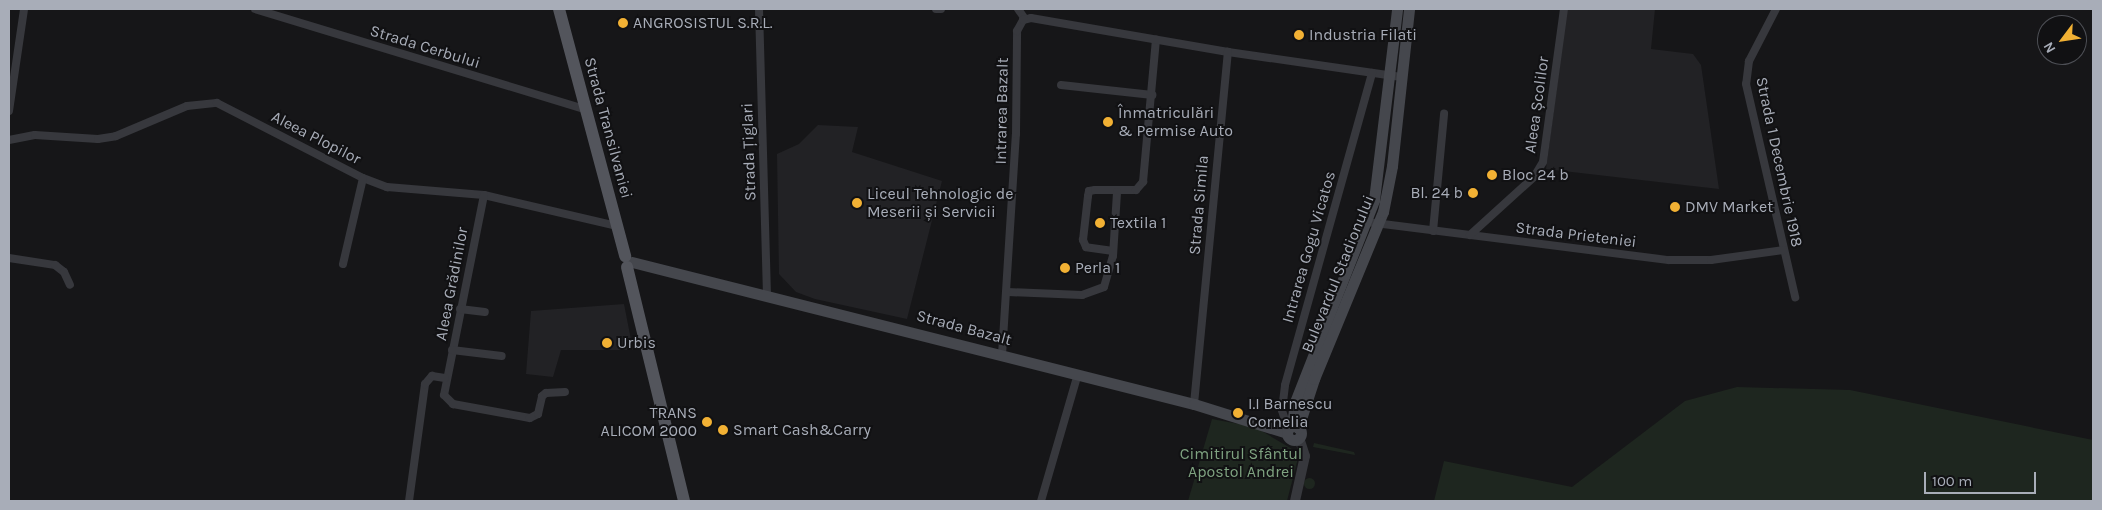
<!DOCTYPE html>
<html>
<head>
<meta charset="utf-8">
<style>
	body { margin:0 }
	#map { position:relative; width:2102px; height:510px; overflow:hidden; background:#161618; font-family:Karla,sans-serif }
	div>[style] { position:absolute }
	.built>* { inset:0; background:#222225 }
	.green>* { inset:0; background:#1e261f }
	.round { border-radius:50% }
	.minor>* { height:8px; margin:-4px; padding:0 4px; transform-origin:4px; border-radius:4px; background:#37383d }
	.tertiary>* { height:10px; margin:-5px; padding:0 5px; transform-origin:5px; border-radius:5px; background:#37383d }
	.secondary>* { height:11px; margin:-5.5px; padding:0 5.5px; transform-origin:5.5px; border-radius:5.5px; background:#45474d }
	.secondary>.ring { margin:-5.5px; padding:0; box-sizing:content-box; background:none; border:11px solid #45474d; border-radius:50% }
	.primary>* { height:12px; margin:-6px; padding:0 6px; transform-origin:6px; border-radius:6px; background:#53555c }
	.dots>* { width:14px; height:14px; translate:-50% -50%; box-sizing:border-box; border:2px solid #111113; border-radius:50% }
	span { translate:-50% -50%; white-space:nowrap; text-align:center; line-height:1.15; -webkit-text-stroke:4px #111113; paint-order:stroke }
	.poi-label { font-size:16px; color:#a8adb8 }
	.left { translate:0 -50%; text-align:left }
	.right { translate:-100% -50%; text-align:right }
	.street-label { font-size:16px; color:#a8adb8 }
	.park-label { font-size:16px; color:#7fa381 }
	.frame { position:absolute; inset:0; border:10px solid #a8adb8; pointer-events:none }
	.north { position:absolute; left:2037px; top:15px; width:50px; height:50px; box-sizing:border-box; background:#111113; border:1px solid #4d4f55; border-radius:50%; rotate:239deg; font-size:14px; font-weight:700; line-height:20px; text-align:center; color:#a8adb8 }
	.north::after { content:''; display:block; margin:auto; width:18px; height:22px; background:#f2b134; clip-path:polygon(50% 0,100% 100%,50% 72%,0 100%) }
	.scale { position:absolute; left:1924px; top:472px; width:112px; height:22px; box-sizing:border-box; border:2px solid #a8adb8; border-top:0; padding-left:6px; font-size:15px; line-height:18px; white-space:nowrap; color:#a8adb8; -webkit-text-stroke:4px #111113; paint-order:stroke }
</style>
</head>
<body>
<div id="map">
	<div class="built">
		<i style="clip-path:polygon(1567px 9px,1655px 9px,1651px 49px,1693px 54px,1701px 65px,1719px 189px,1546px 169px)"></i>
		<i style="clip-path:polygon(818px 125px,858px 127px,852px 152px,942px 181px,907px 319px,815px 299px,796px 292px,779px 274px,777px 154px,799px 144px)"></i>
		<i style="clip-path:polygon(624px 304px,633px 350px,561px 350px,553px 377px,526px 374px,531px 311px)"></i>
	</div>
	<div class="green">
		<i style="clip-path:polygon(1737px 387px,1850px 390px,2093px 440px,2093px 501px,1434px 501px,1444px 461px,1572px 487px,1685px 401px)"></i>
		<i style="clip-path:polygon(1212px 419px,1255px 427px,1292px 449px,1298px 458px,1287px 501px,1188px 501px)"></i>
		<i style="clip-path:polygon(1314px 443px,1354px 452px,1355px 455px,1313px 447px)"></i>
		<i class="round" style="left:1303.5px;top:477.5px;width:11px;height:11px"></i>
	</div>
	<div class="minor">
		<i style="left:255px;top:9px;width:347px;rotate:16.9deg"></i>
		<i style="left:759px;top:9px;width:286px;rotate:88.4deg"></i>
		<i style="left:936px;top:9px;width:5px"></i>
		<i style="left:1018px;top:9px;width:12px;rotate:55deg"></i>
		<i style="left:1776px;top:9px;width:59px;rotate:117.4deg"></i>
		<i style="left:1749px;top:61px;width:23px;rotate:97deg"></i>
		<i style="left:1746px;top:84px;width:219px;rotate:77deg"></i>
		<i style="left:1061px;top:85px;width:92px;rotate:6.3deg"></i>
		<i style="left:9px;top:111px;width:103px;rotate:-81.6deg"></i>
		<i style="left:9px;top:140px;width:26px;rotate:-11deg"></i>
		<i style="left:35px;top:135px;width:63px;rotate:3.6deg"></i>
		<i style="left:98px;top:139px;width:18px;rotate:-9deg"></i>
		<i style="left:116px;top:136px;width:77px;rotate:-22.9deg"></i>
		<i style="left:187px;top:106px;width:30px;rotate:-6deg"></i>
		<i style="left:217px;top:103px;width:164px;rotate:27.2deg"></i>
		<i style="left:363px;top:178px;width:26px;rotate:21deg"></i>
		<i style="left:387px;top:187px;width:97px;rotate:4.7deg"></i>
		<i style="left:484px;top:195px;width:137px;rotate:13.1deg"></i>
		<i style="left:484px;top:195px;width:204px;rotate:101.3deg"></i>
		<i style="left:444px;top:395px;width:13px;rotate:45deg"></i>
		<i style="left:453px;top:404px;width:78px;rotate:10.3deg"></i>
		<i style="left:530px;top:418px;width:9px;rotate:-27deg"></i>
		<i style="left:538px;top:414px;width:18px;rotate:-77deg"></i>
		<i style="left:542px;top:396px;width:5px;rotate:-37deg"></i>
		<i style="left:546px;top:393px;width:19px;rotate:-3deg"></i>
		<i style="left:1367px;top:222px;width:304px;rotate:7.2deg"></i>
		<i style="left:1669px;top:260px;width:42px"></i>
		<i style="left:1711px;top:260px;width:73px;rotate:-7.9deg"></i>
		<i style="left:1433px;top:231px;width:118px;rotate:-84.6deg"></i>
		<i style="left:1470px;top:235px;width:86px;rotate:-42.2deg"></i>
		<i style="left:1534px;top:177px;width:17px;rotate:-59deg"></i>
		<i style="left:1543px;top:162px;width:154px;rotate:-82.2deg"></i>
		<i style="left:1113px;top:251px;width:27px;rotate:-172deg"></i>
		<i style="left:1086px;top:247px;width:8px;rotate:-113deg"></i>
		<i style="left:1083px;top:240px;width:44px;rotate:-83.5deg"></i>
		<i style="left:1088px;top:196px;width:5px;rotate:-79deg"></i>
		<i style="left:1089px;top:191px;width:6px;rotate:-9deg"></i>
		<i style="left:1095px;top:190px;width:41px"></i>
		<i style="left:1136px;top:190px;width:11px;rotate:-49deg"></i>
		<i style="left:1143px;top:182px;width:143px;rotate:-84.8deg"></i>
		<i style="left:9px;top:258px;width:47px;rotate:8.7deg"></i>
		<i style="left:55px;top:265px;width:11px;rotate:38deg"></i>
		<i style="left:64px;top:272px;width:14px;rotate:65deg"></i>
		<i style="left:343px;top:264px;width:88px;rotate:-76.9deg"></i>
		<i style="left:1008px;top:292px;width:74px;rotate:2.3deg"></i>
		<i style="left:1082px;top:295px;width:23px;rotate:-20deg"></i>
		<i style="left:1104px;top:287px;width:32px;rotate:-74deg"></i>
		<i style="left:1113px;top:256px;width:64px;rotate:-86.4deg"></i>
		<i style="left:460px;top:309px;width:25px;rotate:7deg"></i>
		<i style="left:452px;top:350px;width:50px;rotate:6.8deg"></i>
		<i style="left:1002px;top:355px;width:221px;rotate:-86.4deg"></i>
		<i style="left:1016px;top:134px;width:103px;rotate:-89.4deg"></i>
		<i style="left:1017px;top:31px;width:13px;rotate:-61deg"></i>
		<i style="left:1023px;top:20px;width:8px;rotate:-14deg"></i>
		<i style="left:1031px;top:18px;width:200px;rotate:9.8deg"></i>
		<i style="left:1228px;top:52px;width:175px;rotate:8.2deg"></i>
		<i style="left:1194px;top:404px;width:354px;rotate:-84.5deg"></i>
		<i style="left:1288px;top:429px;width:20px;rotate:-108deg"></i>
		<i style="left:1282px;top:410px;width:25px;rotate:-83deg"></i>
		<i style="left:1285px;top:385px;width:324px;rotate:-74.4deg"></i>
		<i style="left:409px;top:501px;width:118px;rotate:-82.2deg"></i>
		<i style="left:425px;top:384px;width:11px;rotate:-49deg"></i>
		<i style="left:432px;top:376px;width:13px;rotate:9deg"></i>
		<i style="left:1041px;top:501px;width:132px;rotate:-73.8deg"></i>
	</div>
	<div class="tertiary">
		<i style="left:1295px;top:501px;width:46px;rotate:-77.5deg"></i>
		<i style="left:1305px;top:456px;width:19px;rotate:-108deg"></i>
	</div>
	<div class="secondary">
		<i style="left:632px;top:262px;width:580px;rotate:14.18deg"></i>
		<i style="left:1194px;top:404px;width:97px;rotate:17.3deg"></i>
		<i style="left:1292px;top:426px;width:24px;rotate:-83deg"></i>
		<i style="left:1295px;top:402px;width:217px;rotate:-68.6deg"></i>
		<i style="left:1374px;top:200px;width:192px;rotate:-83.1deg"></i>
		<i class="ring" style="left:1287px;top:426px;width:3px;height:3px"></i>
		<i style="left:1298px;top:428px;width:52px;rotate:-71.9deg"></i>
		<i style="left:1314px;top:379px;width:181px;rotate:-67.6deg"></i>
		<i style="left:1383px;top:212px;width:47px;rotate:-78.9deg"></i>
		<i style="left:1392px;top:166px;width:158px;rotate:-83.8deg"></i>
	</div>
	<div class="primary">
		<i style="left:559px;top:9px;width:256px;rotate:75deg"></i>
		<i style="left:627px;top:267px;width:241px;rotate:76.3deg"></i>
	</div>
	<div class="dots">
		<i style="left:623px;top:23px;background:#f2b134"></i>
		<i style="left:1299px;top:35px;background:#f2b134"></i>
		<i style="left:1108px;top:122px;background:#f2b134"></i>
		<i style="left:1492px;top:175px;background:#f2b134"></i>
		<i style="left:1473px;top:193px;background:#f2b134"></i>
		<i style="left:857px;top:203px;background:#f2b134"></i>
		<i style="left:1675px;top:207px;background:#f2b134"></i>
		<i style="left:1100px;top:223px;background:#f2b134"></i>
		<i style="left:1065px;top:268px;background:#f2b134"></i>
		<i style="left:607px;top:343px;background:#f2b134"></i>
		<i style="left:1238px;top:413px;background:#f2b134"></i>
		<i style="left:707px;top:422px;background:#f2b134"></i>
		<i style="left:723px;top:430px;background:#f2b134"></i>
	</div>
	<div class="poi-label">
		<span class="left" style="left:633px;top:23px">ANGROSISTUL S.R.L.</span>
		<span class="left" style="left:1309px;top:35px">Industria Filati</span>
		<span class="left" style="left:1118px;top:122px">Înmatriculări<br>&amp; Permise Auto</span>
		<span class="left" style="left:1502px;top:175px">Bloc 24 b</span>
		<span class="right" style="left:1463px;top:193px">Bl. 24 b</span>
		<span class="left" style="left:867px;top:203px">Liceul Tehnologic de<br>Meserii și Servicii</span>
		<span class="left" style="left:1685px;top:207px">DMV Market</span>
		<span class="left" style="left:1110px;top:223px">Textila 1</span>
		<span class="left" style="left:1075px;top:268px">Perla 1</span>
		<span class="left" style="left:617px;top:343px">Urbis</span>
		<span class="left" style="left:1248px;top:413px">I.I Barnescu<br>Cornelia</span>
		<span class="right" style="left:697px;top:422px">TRANS<br>ALICOM 2000</span>
		<span class="left" style="left:733px;top:430px">Smart Cash&amp;Carry</span>
	</div>
	<div class="street-label">
		<span style="left:425px;top:47px;rotate:17deg">Strada Cerbului</span>
		<span style="left:1537px;top:105px;rotate:-82deg">Aleea Școlilor</span>
		<span style="left:1002px;top:111px;rotate:-89deg">Intrarea Bazalt</span>
		<span style="left:608px;top:128px;rotate:75deg">Strada Transilvaniei</span>
		<span style="left:316px;top:138px;rotate:27deg">Aleea Plopilor</span>
		<span style="left:749px;top:152px;rotate:-92deg">Strada Țiglari</span>
		<span style="left:1779px;top:162px;rotate:78deg">Strada 1 Decembrie 1918</span>
		<span style="left:1199px;top:205px;rotate:-85deg">Strada Simila</span>
		<span style="left:1576px;top:235px;rotate:7deg">Strada Prieteniei</span>
		<span style="left:1309px;top:247px;rotate:-74deg">Intrarea Gogu Vicatos</span>
		<span style="left:1338px;top:274px;rotate:-68deg">Bulevardul Stadionului</span>
		<span style="left:452px;top:284px;rotate:-79deg">Aleea Grădinilor</span>
		<span style="left:964px;top:328px;rotate:15deg">Strada Bazalt</span>
	</div>
	<div class="park-label">
		<span style="left:1241px;top:463px">Cimitirul Sfântul<br>Apostol Andrei</span>
	</div>
	<div class="frame"></div>
	<div class="north">N</div>
	<div class="scale">100 m</div>
</div>
</body>
</html>
